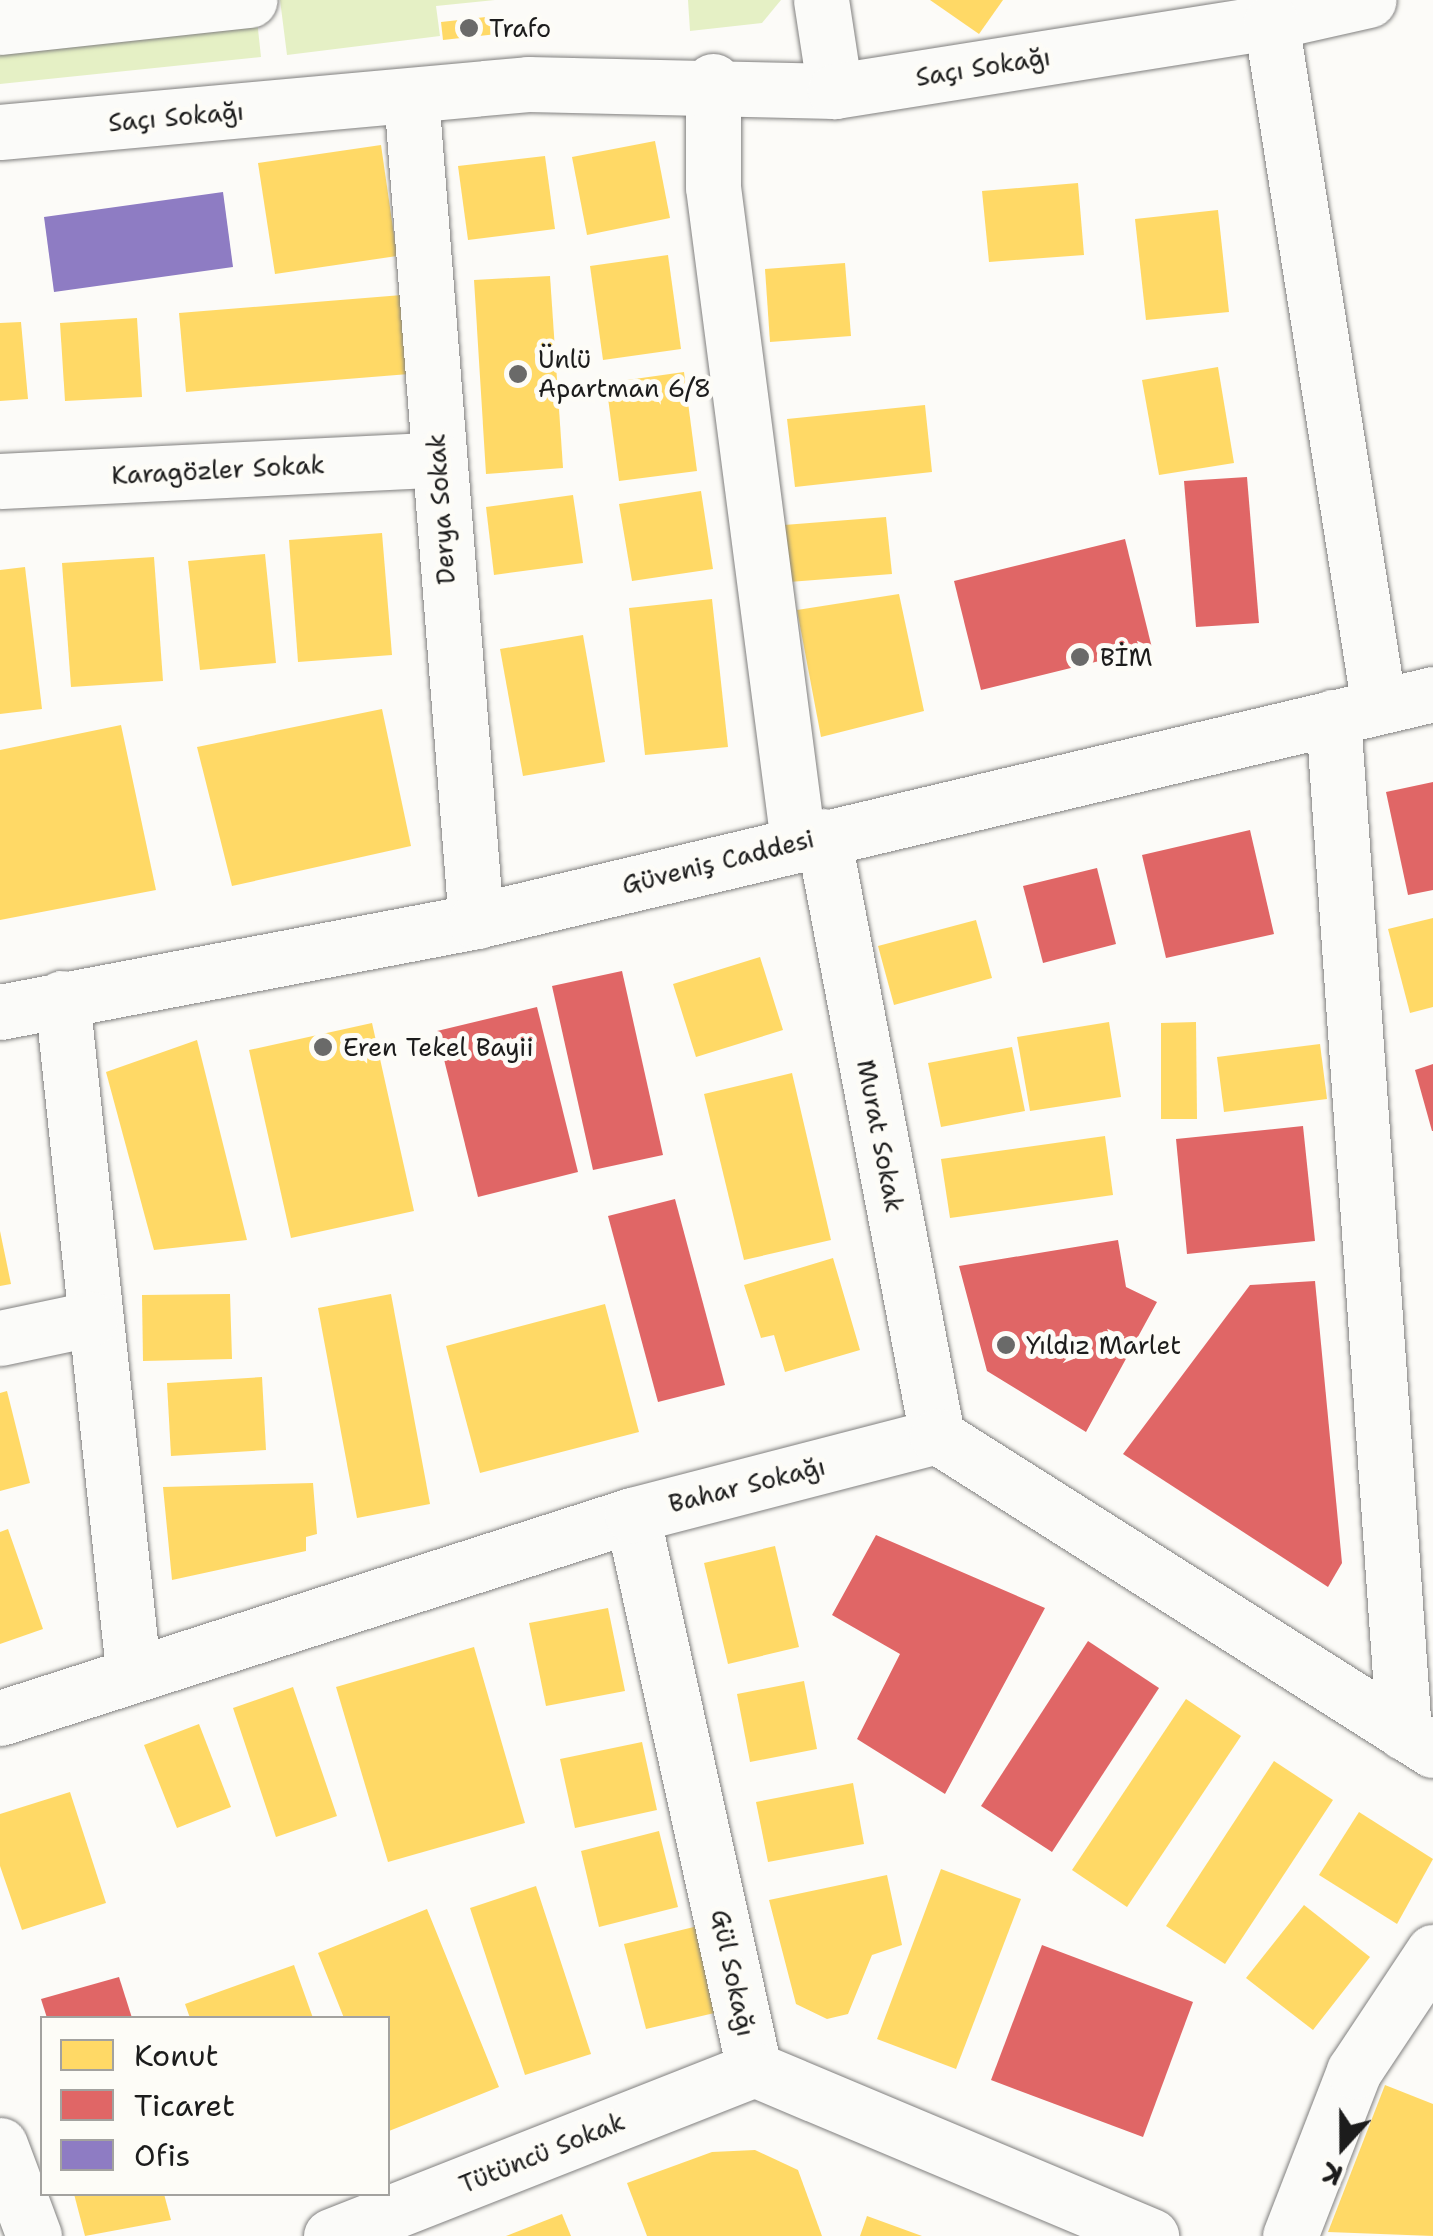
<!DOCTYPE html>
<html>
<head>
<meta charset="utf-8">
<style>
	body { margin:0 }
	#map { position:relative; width:1433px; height:2236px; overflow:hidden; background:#fcfbf8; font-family:"Shantell Sans",sans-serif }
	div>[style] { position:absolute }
	.green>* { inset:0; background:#e5f0c5 }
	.homes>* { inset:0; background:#ffd966 }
	.shops>* { inset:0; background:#e06666 }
	.offices>* { inset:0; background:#8e7cc3 }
	.roads { filter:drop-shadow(0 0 2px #81807f) drop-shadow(0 0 2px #81807f) }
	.minor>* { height:55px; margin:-27.5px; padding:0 27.5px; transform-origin:27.5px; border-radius:27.5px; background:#fbfbf9 }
	.dots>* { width:28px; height:28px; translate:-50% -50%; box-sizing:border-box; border:5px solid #fdfcf7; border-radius:50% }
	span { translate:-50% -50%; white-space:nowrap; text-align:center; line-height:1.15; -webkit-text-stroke:10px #fdfcf7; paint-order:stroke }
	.poi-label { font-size:25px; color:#1c1c1c }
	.left { translate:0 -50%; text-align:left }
	.street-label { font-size:25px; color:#1c1c1c }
	.legend { position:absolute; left:40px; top:2016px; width:350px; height:180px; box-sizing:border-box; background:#fdfcf7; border:2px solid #a3a29f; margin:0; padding:12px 18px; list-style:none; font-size:30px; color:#1c1c1c }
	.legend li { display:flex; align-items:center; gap:20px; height:50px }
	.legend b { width:50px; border:2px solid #a3a29f }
	.north { position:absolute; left:1293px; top:2096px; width:100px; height:100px; -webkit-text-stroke:8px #fdfcf7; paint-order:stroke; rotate:201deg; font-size:28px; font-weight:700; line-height:40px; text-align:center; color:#1c1c1c }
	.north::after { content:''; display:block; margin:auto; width:35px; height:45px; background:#1c1c1c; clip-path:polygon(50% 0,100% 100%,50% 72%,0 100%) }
</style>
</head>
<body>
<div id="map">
	<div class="green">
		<i style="clip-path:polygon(280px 0,495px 0,436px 6px,440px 36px,287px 55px)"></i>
		<i style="clip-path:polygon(688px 0,781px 0,762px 23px,690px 31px)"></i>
		<i style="clip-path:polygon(257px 20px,261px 57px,0 84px,0 51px)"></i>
	</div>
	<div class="homes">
		<i style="clip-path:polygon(930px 0,1003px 0,979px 34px)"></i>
		<i style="clip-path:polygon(495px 16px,497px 34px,443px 40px,441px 22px)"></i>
		<i style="clip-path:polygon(655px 141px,670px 218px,587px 235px,572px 157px)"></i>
		<i style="clip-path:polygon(381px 145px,397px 256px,275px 274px,258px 163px)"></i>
		<i style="clip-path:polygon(545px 156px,555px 229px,468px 240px,458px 166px)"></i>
		<i style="clip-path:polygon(1078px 183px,1084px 255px,989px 262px,982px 191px)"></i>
		<i style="clip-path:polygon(1218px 210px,1229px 312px,1146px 320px,1135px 219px)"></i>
		<i style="clip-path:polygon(668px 255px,681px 349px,603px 360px,590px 266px)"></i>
		<i style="clip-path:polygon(845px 263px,851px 336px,770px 342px,765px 269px)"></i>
		<i style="clip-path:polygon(550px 276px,563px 468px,486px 474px,474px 280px)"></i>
		<i style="clip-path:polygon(402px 295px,409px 374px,186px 392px,179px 313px)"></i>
		<i style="clip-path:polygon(137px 318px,142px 397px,65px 401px,60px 323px)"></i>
		<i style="clip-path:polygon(21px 322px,28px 399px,0 401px,0 323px)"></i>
		<i style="clip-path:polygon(1218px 367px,1234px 463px,1159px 475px,1142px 380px)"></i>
		<i style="clip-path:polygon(684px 372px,697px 471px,619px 481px,606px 383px)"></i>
		<i style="clip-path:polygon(925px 405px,932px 472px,795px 487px,787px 419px)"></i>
		<i style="clip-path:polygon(701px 491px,713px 569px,632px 581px,619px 504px)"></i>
		<i style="clip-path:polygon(573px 495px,583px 563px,494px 575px,486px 507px)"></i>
		<i style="clip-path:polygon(886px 517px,892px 574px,789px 582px,784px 525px)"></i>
		<i style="clip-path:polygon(382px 533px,392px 655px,298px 662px,289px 540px)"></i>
		<i style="clip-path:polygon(265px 554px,276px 663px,200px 670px,188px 561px)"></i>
		<i style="clip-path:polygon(154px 557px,163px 681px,71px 687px,62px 563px)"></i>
		<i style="clip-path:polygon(25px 567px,42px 709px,0 714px,0 570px)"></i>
		<i style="clip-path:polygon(899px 594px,924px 711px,821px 737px,797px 610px)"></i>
		<i style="clip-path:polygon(712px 599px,728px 747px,645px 755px,629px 608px)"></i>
		<i style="clip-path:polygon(583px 635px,605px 762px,523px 776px,500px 649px)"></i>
		<i style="clip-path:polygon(382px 709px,411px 846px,232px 886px,197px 747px)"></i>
		<i style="clip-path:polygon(121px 725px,156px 890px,0 920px,0 750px)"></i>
		<i style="clip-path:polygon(1433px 918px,1433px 1007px,1410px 1013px,1388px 929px)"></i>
		<i style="clip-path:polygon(976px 920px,992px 978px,894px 1005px,878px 946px)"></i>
		<i style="clip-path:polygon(760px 957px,783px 1030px,696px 1057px,673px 984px)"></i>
		<i style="clip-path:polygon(1109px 1022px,1121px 1097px,1030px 1111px,1017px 1037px)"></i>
		<i style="clip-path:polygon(1196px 1022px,1197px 1119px,1161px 1119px,1161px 1023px)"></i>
		<i style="clip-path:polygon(372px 1023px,414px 1211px,291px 1238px,249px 1050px)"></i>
		<i style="clip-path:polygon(197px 1040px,247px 1240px,154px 1250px,106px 1072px)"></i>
		<i style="clip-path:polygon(1320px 1044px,1327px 1099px,1224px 1112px,1217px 1057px)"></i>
		<i style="clip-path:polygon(1012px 1047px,1025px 1111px,941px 1127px,928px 1063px)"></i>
		<i style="clip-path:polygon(792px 1073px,831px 1240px,744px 1260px,704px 1094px)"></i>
		<i style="clip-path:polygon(1105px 1136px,1113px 1195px,950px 1218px,941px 1159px)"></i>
		<i style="clip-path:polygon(0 1231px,11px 1284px,0 1286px)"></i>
		<i style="clip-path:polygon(833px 1258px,860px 1350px,785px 1372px,774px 1335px,761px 1338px,744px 1285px)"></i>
		<i style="clip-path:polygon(230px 1294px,232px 1359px,143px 1361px,142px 1295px)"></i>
		<i style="clip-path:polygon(391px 1294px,430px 1504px,357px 1518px,318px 1308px)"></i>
		<i style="clip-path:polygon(605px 1304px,639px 1432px,480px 1473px,446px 1346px)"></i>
		<i style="clip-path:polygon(262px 1377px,266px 1450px,171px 1456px,167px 1383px)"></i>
		<i style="clip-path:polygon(7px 1391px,30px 1483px,0 1491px,0 1393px)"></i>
		<i style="clip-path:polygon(313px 1483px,317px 1534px,306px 1537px,306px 1551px,172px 1580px,163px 1487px)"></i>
		<i style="clip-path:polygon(8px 1529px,43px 1629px,0 1644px,0 1532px)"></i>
		<i style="clip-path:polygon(775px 1546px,799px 1647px,728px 1664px,704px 1563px)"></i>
		<i style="clip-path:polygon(608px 1608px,625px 1691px,546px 1706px,529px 1623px)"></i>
		<i style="clip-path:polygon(474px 1647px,525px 1823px,388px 1862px,336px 1687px)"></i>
		<i style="clip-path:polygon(804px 1681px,817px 1749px,750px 1762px,737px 1694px)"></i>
		<i style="clip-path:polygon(293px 1687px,337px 1816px,276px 1837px,233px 1708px)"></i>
		<i style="clip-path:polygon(1186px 1699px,1241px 1736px,1127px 1907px,1072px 1870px)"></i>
		<i style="clip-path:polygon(199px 1724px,231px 1807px,177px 1828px,144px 1745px)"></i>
		<i style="clip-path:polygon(642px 1742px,657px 1810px,575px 1828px,560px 1759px)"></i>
		<i style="clip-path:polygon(1274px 1761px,1333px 1800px,1225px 1964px,1166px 1926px)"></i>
		<i style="clip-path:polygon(853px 1783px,864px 1844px,768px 1862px,756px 1802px)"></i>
		<i style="clip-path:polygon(70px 1792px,106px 1903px,22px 1930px,0 1866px,0 1814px)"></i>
		<i style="clip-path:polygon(1359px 1812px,1433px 1859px,1397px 1924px,1319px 1875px)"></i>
		<i style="clip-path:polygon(659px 1831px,678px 1907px,599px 1927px,581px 1851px)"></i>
		<i style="clip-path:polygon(941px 1869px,1021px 1899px,956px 2069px,877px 2039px)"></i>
		<i style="clip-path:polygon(887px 1875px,902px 1945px,872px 1955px,848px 2014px,827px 2019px,796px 2004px,769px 1900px)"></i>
		<i style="clip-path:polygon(536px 1886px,591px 2054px,525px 2075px,470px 1908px)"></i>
		<i style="clip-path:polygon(1304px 1905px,1370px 1957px,1313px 2030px,1246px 1978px)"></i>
		<i style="clip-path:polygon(427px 1909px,499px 2087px,389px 2131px,388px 2018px,344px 2018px,318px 1953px)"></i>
		<i style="clip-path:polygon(702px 1925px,723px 2011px,646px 2029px,624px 1944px)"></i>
		<i style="clip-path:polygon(294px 1965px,313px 2018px,190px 2018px,185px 2004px)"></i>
		<i style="clip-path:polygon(1385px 2085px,1433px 2104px,1433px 2236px,1328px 2232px)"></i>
		<i style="clip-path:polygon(755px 2150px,798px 2170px,822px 2236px,647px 2236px,627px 2183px,712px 2152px)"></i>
		<i style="clip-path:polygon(74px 2194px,164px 2194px,171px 2220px,85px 2236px)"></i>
		<i style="clip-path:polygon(562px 2214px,571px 2236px,506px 2236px)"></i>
		<i style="clip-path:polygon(867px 2216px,922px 2236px,860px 2236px)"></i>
	</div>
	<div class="shops">
		<i style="clip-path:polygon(1247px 477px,1259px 623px,1196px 627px,1184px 481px)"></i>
		<i style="clip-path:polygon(1125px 539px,1152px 648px,981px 690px,954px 581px)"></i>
		<i style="clip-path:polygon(1433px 782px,1433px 890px,1408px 895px,1386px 792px)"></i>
		<i style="clip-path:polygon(1250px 830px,1274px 934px,1166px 958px,1142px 855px)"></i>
		<i style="clip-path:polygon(1097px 868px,1116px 944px,1043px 963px,1023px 886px)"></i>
		<i style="clip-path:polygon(622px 971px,663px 1155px,593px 1170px,552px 986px)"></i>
		<i style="clip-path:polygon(537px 1007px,578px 1172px,478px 1197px,437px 1031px)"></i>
		<i style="clip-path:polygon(1433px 1064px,1433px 1131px,1432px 1131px,1415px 1070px)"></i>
		<i style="clip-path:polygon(1303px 1126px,1315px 1241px,1187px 1254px,1176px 1139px)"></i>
		<i style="clip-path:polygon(675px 1199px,725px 1385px,658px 1402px,608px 1216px)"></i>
		<i style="clip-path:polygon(1118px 1240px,1126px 1287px,1157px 1302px,1086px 1432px,987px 1371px,959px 1266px)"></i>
		<i style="clip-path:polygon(1315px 1281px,1342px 1563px,1328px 1587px,1123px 1454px,1250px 1285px)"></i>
		<i style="clip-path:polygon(876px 1535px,1045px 1608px,945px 1794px,857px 1739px,900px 1654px,832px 1615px)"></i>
		<i style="clip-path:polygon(1088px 1641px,1159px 1688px,1052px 1852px,981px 1806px)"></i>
		<i style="clip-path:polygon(1042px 1945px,1193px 2002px,1143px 2137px,991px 2080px)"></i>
		<i style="clip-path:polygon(119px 1977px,132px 2018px,47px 2018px,41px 1999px)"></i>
	</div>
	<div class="offices">
		<i style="clip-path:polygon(223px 192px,233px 267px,54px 292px,44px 217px)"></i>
	</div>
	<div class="roads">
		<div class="minor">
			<i style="left:821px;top:0;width:92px;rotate:81.3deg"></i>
			<i style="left:1271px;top:22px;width:100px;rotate:-12.7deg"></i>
			<i style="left:0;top:27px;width:251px;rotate:-6.2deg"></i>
			<i style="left:713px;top:81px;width:106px;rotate:90deg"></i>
			<i style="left:713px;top:187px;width:660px;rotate:82.61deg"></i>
			<i style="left:411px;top:96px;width:828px;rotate:85.5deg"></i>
			<i style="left:0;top:132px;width:530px;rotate:-5.19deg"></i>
			<i style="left:528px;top:84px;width:307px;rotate:1.3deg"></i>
			<i style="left:835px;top:91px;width:441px;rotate:-9deg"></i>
			<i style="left:1271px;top:22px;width:693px;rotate:81.04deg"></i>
			<i style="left:0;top:481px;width:437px;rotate:-2.8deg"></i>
			<i style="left:1333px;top:717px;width:1018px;rotate:86deg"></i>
			<i style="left:823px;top:836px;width:611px;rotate:79.24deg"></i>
			<i style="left:62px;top:998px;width:676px;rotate:83.97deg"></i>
			<i style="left:0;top:1012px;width:485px;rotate:-10.8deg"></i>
			<i style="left:476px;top:921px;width:984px;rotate:-13.34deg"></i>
			<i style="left:0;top:1338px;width:92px;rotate:-11.9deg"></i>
			<i style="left:632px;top:1515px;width:567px;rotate:77.58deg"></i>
			<i style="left:754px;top:2069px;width:431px;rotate:22.8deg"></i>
			<i style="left:0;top:1718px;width:664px;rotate:-17.81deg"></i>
			<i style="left:632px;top:1515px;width:315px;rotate:-14.5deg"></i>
			<i style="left:937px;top:1436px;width:587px;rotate:32.34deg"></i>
			<i style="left:0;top:2145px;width:97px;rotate:69.5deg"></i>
			<i style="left:331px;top:2236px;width:455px;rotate:-21.5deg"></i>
			<i style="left:1290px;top:2236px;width:177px;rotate:-68.8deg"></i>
			<i style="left:1354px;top:2071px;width:143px;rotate:-56.4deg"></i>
		</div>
	</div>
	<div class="dots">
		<i style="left:469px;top:28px;background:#6a6a69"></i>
		<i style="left:518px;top:374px;background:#6a6a69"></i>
		<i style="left:1080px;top:657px;background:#6a6a69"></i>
		<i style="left:323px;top:1047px;background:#6a6a69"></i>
		<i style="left:1006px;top:1345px;background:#6a6a69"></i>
	</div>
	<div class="poi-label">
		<span class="left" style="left:489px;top:28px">Trafo</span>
		<span class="left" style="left:538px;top:374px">Ünlü<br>Apartman 6/8</span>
		<span class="left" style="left:1100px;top:657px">BİM</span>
		<span class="left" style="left:343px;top:1047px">Eren Tekel Bayii</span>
		<span class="left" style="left:1026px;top:1345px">Yıldız Marlet</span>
	</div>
	<div class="street-label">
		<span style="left:983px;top:67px;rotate:-9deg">Saçı Sokağı</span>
		<span style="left:176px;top:117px;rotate:-5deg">Saçı Sokağı</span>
		<span style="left:218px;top:470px;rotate:-3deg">Karagözler Sokak</span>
		<span style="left:441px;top:509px;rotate:-94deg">Derya Sokak</span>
		<span style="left:718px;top:862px;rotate:-14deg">Güveniş Caddesi</span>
		<span style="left:880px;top:1136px;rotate:79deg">Murat Sokak</span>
		<span style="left:747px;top:1485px;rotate:-14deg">Bahar Sokağı</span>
		<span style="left:733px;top:1973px;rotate:78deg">Gül Sokağı</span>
		<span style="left:542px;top:2153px;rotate:-22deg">Tütüncü Sokak</span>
	</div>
	<ul class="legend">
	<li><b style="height:28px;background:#ffd966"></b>Konut</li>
	<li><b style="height:28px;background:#e06666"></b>Ticaret</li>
	<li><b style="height:28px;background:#8e7cc3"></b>Ofis</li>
	</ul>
	<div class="north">K</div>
</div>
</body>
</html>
